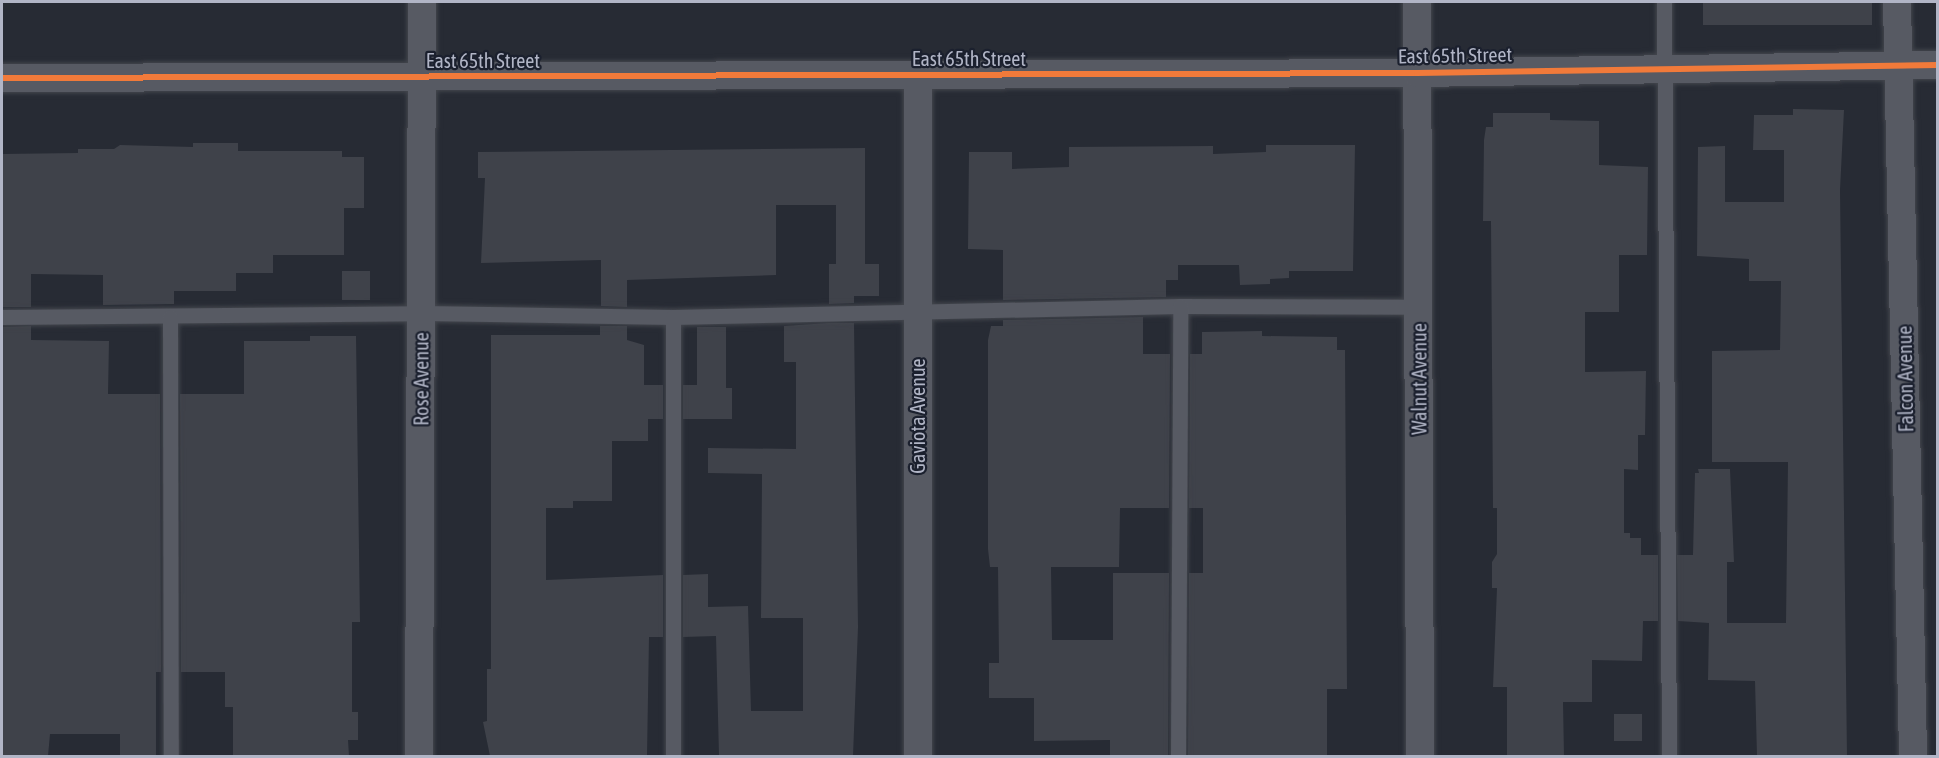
<!DOCTYPE html>
<html>
<head>
<meta charset="utf-8">
<style>
	body { margin:0 }
	#map { position:relative; width:1939px; height:758px; overflow:hidden; background:#272b34; font-family:"Asap Condensed",sans-serif }
	div>[style] { position:absolute }
	.building>* { inset:0; background:#3f424a }
	.roads { filter:drop-shadow(0 0 2px #43464d) drop-shadow(0 0 2px #43464d) }
	.service>* { height:15px; margin:-7.5px; padding:0 7.5px; transform-origin:7.5px; border-radius:7.5px; background:#575a63 }
	.minor>* { height:28px; margin:-14px; padding:0 14px; transform-origin:14px; border-radius:14px; background:#575a63 }
	.cycleway>* { height:6px; margin:-3px; padding:0 3px; transform-origin:3px; border-radius:3px; background:#f17a3a }
	span { translate:-50% -50%; white-space:nowrap; text-align:center; line-height:1.15; -webkit-text-stroke:4.5px #1b202e; paint-order:stroke }
	.street-label { font-size:20px; color:#b1b5c6 }
	.frame { position:absolute; inset:0; border:3px solid #b1b5c6; pointer-events:none }
</style>
</head>
<body>
<div id="map">
	<div class="building">
		<i style="clip-path:polygon(1703px 2px,1872px 2px,1872px 25px,1703px 25px)"></i>
		<i style="clip-path:polygon(1793px 109px,1844px 110px,1840px 190px,1847px 756px,1757px 756px,1755px 681px,1708px 680px,1709px 623px,1678px 621px,1677px 555px,1693px 555px,1695px 473px,1699px 473px,1698px 469px,1730px 469px,1734px 562px,1727px 562px,1727px 623px,1786px 623px,1788px 462px,1712px 462px,1712px 351px,1780px 350px,1781px 281px,1749px 281px,1749px 259px,1697px 256px,1698px 147px,1725px 146px,1725px 202px,1784px 202px,1784px 150px,1753px 150px,1754px 115px,1793px 115px)"></i>
		<i style="clip-path:polygon(1493px 113px,1550px 113px,1550px 120px,1599px 121px,1599px 165px,1648px 167px,1647px 255px,1619px 255px,1619px 312px,1585px 312px,1585px 372px,1646px 371px,1645px 435px,1638px 435px,1638px 470px,1624px 469px,1624px 533px,1630px 533px,1630px 538px,1641px 538px,1641px 555px,1658px 555px,1658px 621px,1643px 621px,1642px 661px,1592px 660px,1592px 702px,1563px 702px,1564px 756px,1507px 756px,1507px 687px,1493px 687px,1497px 588px,1492px 588px,1492px 562px,1497px 554px,1497px 508px,1493px 508px,1491px 221px,1483px 221px,1484px 140px,1486px 127px,1493px 127px)"></i>
		<i style="clip-path:polygon(193px 143px,238px 143px,238px 151px,342px 151px,342px 157px,364px 157px,364px 208px,344px 208px,344px 255px,273px 255px,273px 273px,236px 273px,236px 291px,174px 291px,174px 304px,103px 305px,103px 275px,31px 274px,31px 307px,2px 307px,2px 154px,78px 153px,78px 149px,114px 149px,120px 145px,193px 147px)"></i>
		<i style="clip-path:polygon(1266px 145px,1355px 145px,1353px 271px,1289px 271px,1289px 278px,1270px 279px,1270px 284px,1240px 285px,1239px 265px,1178px 265px,1178px 280px,1166px 280px,1166px 297px,1003px 300px,1003px 250px,968px 249px,969px 152px,1012px 152px,1012px 169px,1069px 167px,1069px 147px,1213px 146px,1213px 154px,1266px 152px)"></i>
		<i style="clip-path:polygon(865px 148px,865px 264px,879px 264px,879px 296px,854px 296px,854px 303px,829px 304px,829px 264px,836px 264px,836px 205px,776px 205px,776px 275px,627px 280px,627px 307px,601px 306px,601px 260px,481px 263px,485px 178px,478px 178px,478px 152px)"></i>
		<i style="clip-path:polygon(342px 271px,370px 271px,370px 300px,342px 300px)"></i>
		<i style="clip-path:polygon(1143px 317px,1143px 354px,1170px 354px,1169px 508px,1120px 508px,1119px 567px,1051px 567px,1052px 640px,1113px 640px,1113px 573px,1169px 573px,1168px 756px,1110px 756px,1110px 740px,1034px 741px,1034px 698px,989px 698px,989px 663px,999px 663px,998px 567px,990px 567px,988px 549px,988px 340px,991px 326px,1003px 326px,1003px 320px)"></i>
		<i style="clip-path:polygon(828px 323px,854px 323px,858px 627px,853px 756px,719px 756px,716px 636px,683px 637px,683px 575px,708px 574px,708px 607px,748px 606px,751px 711px,803px 711px,803px 618px,761px 618px,762px 474px,708px 473px,708px 448px,796px 449px,796px 362px,784px 362px,784px 326px)"></i>
		<i style="clip-path:polygon(31px 326px,31px 340px,109px 341px,108px 394px,160px 394px,161px 672px,156px 672px,156px 756px,120px 756px,120px 734px,50px 734px,48px 756px,2px 756px,2px 327px)"></i>
		<i style="clip-path:polygon(600px 326px,627px 326px,627px 340px,644px 345px,644px 385px,663px 385px,663px 419px,648px 419px,648px 441px,612px 441px,612px 501px,573px 501px,573px 508px,546px 508px,546px 580px,663px 575px,663px 637px,649px 637px,647px 756px,490px 756px,483px 722px,487px 721px,487px 669px,491px 669px,491px 335px,600px 335px)"></i>
		<i style="clip-path:polygon(697px 327px,726px 327px,726px 388px,732px 388px,732px 419px,683px 419px,683px 385px,697px 385px)"></i>
		<i style="clip-path:polygon(1262px 331px,1262px 336px,1337px 337px,1337px 350px,1345px 350px,1347px 689px,1327px 689px,1327px 756px,1188px 756px,1189px 573px,1203px 573px,1203px 508px,1189px 508px,1190px 354px,1202px 354px,1202px 332px)"></i>
		<i style="clip-path:polygon(310px 336px,356px 336px,360px 622px,352px 622px,352px 712px,358px 712px,358px 740px,348px 740px,349px 756px,233px 756px,233px 707px,225px 707px,225px 672px,181px 672px,180px 394px,244px 394px,244px 341px,310px 341px)"></i>
		<i style="clip-path:polygon(1614px 714px,1642px 714px,1642px 741px,1614px 741px)"></i>
	</div>
	<div class="roads">
		<div class="service">
			<i style="left:1664px;top:2px;width:754px;rotate:89.62deg"></i>
			<i style="left:2px;top:317px;width:419px;rotate:-0.5deg"></i>
			<i style="left:421px;top:313px;width:252px;rotate:0.9deg"></i>
			<i style="left:673px;top:317px;width:507px;rotate:-1.24deg"></i>
			<i style="left:1180px;top:306px;width:239px;rotate:0.2deg"></i>
			<i style="left:170px;top:317px;width:439px;rotate:89.9deg"></i>
			<i style="left:673px;top:317px;width:439px;rotate:90deg"></i>
			<i style="left:1178px;top:756px;width:450px;rotate:-89.7deg"></i>
		</div>
		<div class="minor">
			<i style="left:1417px;top:2px;width:754px;rotate:89.77deg"></i>
			<i style="left:1897px;top:2px;width:754px;rotate:88.78deg"></i>
			<i style="left:918px;top:75px;width:681px;rotate:90deg"></i>
			<i style="left:2px;top:78px;width:1415px;rotate:-0.2deg"></i>
			<i style="left:1417px;top:73px;width:521px;rotate:-0.88deg"></i>
			<i style="left:419px;top:756px;width:754px;rotate:-89.77deg"></i>
		</div>
	</div>
	<div class="cycleway">
		<i style="left:2px;top:78px;width:1415px;rotate:-0.2deg"></i>
		<i style="left:1417px;top:73px;width:521px;rotate:-0.88deg"></i>
	</div>
	<div class="street-label">
		<span style="left:1455px;top:55px;rotate:-1deg">East 65th Street</span>
		<span style="left:969px;top:58px">East 65th Street</span>
		<span style="left:483px;top:60px">East 65th Street</span>
		<span style="left:421px;top:379px;rotate:-90deg">Rose Avenue</span>
		<span style="left:1419px;top:379px;rotate:-90deg">Walnut Avenue</span>
		<span style="left:1905px;top:379px;rotate:-91deg">Falcon Avenue</span>
		<span style="left:917px;top:416px;rotate:-90deg">Gaviota Avenue</span>
	</div>
	<div class="frame"></div>
</div>
</body>
</html>
